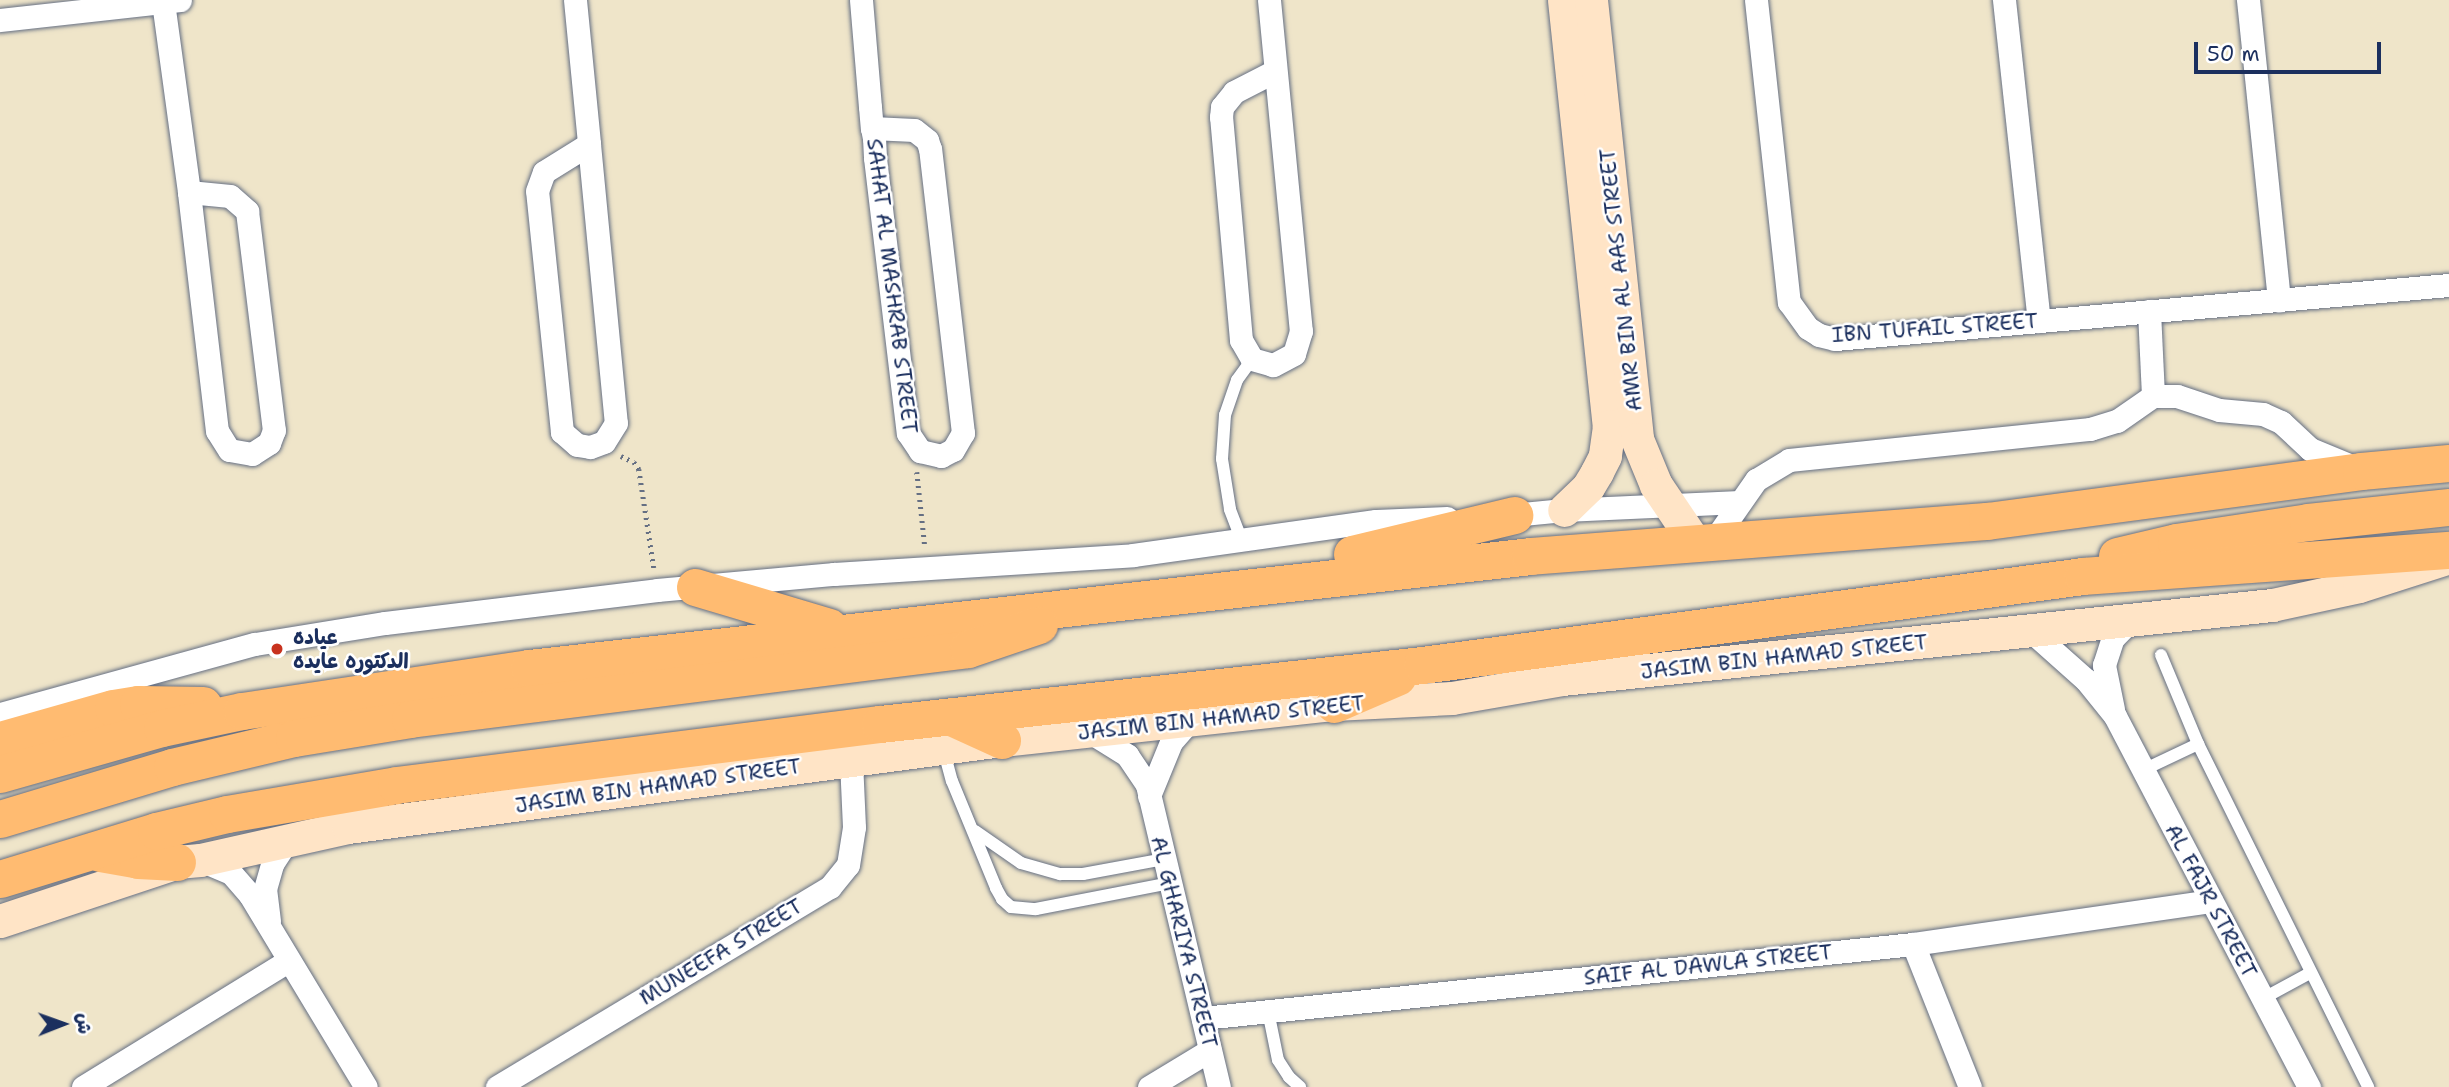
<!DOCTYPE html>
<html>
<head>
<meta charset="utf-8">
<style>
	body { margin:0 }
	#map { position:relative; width:2449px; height:1087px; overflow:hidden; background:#efe5c9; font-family:"Shantell Sans","Playpen Sans Arabic",sans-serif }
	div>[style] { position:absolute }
	.path>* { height:4.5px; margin-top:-2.25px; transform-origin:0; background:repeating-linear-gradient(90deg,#656f83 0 2px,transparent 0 7px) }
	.roads { filter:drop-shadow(0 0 2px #656f83) drop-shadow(0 0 2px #656f83) }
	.lane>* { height:12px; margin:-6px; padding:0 6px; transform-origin:6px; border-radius:6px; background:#fff }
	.street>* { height:23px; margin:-11.5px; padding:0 11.5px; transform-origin:11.5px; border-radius:11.5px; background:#fff }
	.secondary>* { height:33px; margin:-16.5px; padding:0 16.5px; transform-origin:16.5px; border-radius:16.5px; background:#ffe4c6 }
	.primary>* { height:37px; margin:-18.5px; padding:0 18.5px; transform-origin:18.5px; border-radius:18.5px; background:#ffbb71 }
	.dots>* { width:19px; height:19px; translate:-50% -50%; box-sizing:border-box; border:4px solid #fff; border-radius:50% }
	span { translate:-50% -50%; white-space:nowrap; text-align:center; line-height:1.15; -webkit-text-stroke:5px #fff; paint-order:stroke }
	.street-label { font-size:21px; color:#1b2f5e }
	.poi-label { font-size:21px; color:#1b2f5e; font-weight:700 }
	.left { translate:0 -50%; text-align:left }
	.north { position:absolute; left:28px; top:989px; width:70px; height:70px; -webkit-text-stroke:5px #fff; paint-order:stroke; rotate:89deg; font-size:19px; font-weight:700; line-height:28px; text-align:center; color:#1b2f5e }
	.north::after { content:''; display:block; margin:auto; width:24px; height:32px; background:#1b2f5e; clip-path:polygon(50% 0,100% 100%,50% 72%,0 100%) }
	.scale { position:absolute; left:2194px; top:42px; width:187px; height:32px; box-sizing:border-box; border:4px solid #1b2f5e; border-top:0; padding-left:9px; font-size:21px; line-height:24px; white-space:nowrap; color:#1b2f5e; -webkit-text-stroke:5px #fff; paint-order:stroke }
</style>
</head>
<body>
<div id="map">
	<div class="path">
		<i style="left:621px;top:456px;width:14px;rotate:25deg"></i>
		<i style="left:634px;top:462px;width:9px;rotate:54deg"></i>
		<i style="left:639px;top:469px;width:100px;rotate:81.4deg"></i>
		<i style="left:917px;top:472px;width:75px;rotate:83.9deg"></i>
	</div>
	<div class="roads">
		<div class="lane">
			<i style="left:1242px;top:541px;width:34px;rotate:-111deg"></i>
			<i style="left:1230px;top:509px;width:51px;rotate:-99.1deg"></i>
			<i style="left:1222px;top:459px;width:44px;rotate:-86.1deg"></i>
			<i style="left:1225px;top:415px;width:37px;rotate:-71deg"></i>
			<i style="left:1237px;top:380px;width:26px;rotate:-54deg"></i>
			<i style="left:2161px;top:655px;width:96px;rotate:67.4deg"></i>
			<i style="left:2198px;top:744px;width:383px;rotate:63.6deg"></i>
			<i style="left:943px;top:748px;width:34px;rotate:75deg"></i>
			<i style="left:952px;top:781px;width:116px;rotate:67.6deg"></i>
			<i style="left:996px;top:888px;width:13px;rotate:61deg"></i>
			<i style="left:1002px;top:899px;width:12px;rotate:42deg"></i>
			<i style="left:1011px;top:907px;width:25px;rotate:5deg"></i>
			<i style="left:1036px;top:909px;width:136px;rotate:-11deg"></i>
			<i style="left:2143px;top:770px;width:61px;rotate:-25.3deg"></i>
			<i style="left:975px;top:831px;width:56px;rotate:34.8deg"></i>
			<i style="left:1021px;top:863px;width:41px;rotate:15.8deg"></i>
			<i style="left:1060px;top:874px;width:23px"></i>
			<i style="left:1083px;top:874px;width:82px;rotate:-10.5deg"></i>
			<i style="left:2262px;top:999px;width:55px;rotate:-28.4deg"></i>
			<i style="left:1268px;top:1011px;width:50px;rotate:78.5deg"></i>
			<i style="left:1278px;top:1060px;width:20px;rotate:57deg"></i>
			<i style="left:1289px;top:1077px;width:15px;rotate:42deg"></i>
		</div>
		<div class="street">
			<i style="left:575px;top:0;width:145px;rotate:84.4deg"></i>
			<i style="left:861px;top:0;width:107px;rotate:85.2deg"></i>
			<i style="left:870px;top:107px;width:21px;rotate:85deg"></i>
			<i style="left:872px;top:128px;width:10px;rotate:79deg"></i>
			<i style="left:874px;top:138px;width:20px;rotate:87deg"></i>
			<i style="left:875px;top:158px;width:277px;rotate:83.2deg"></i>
			<i style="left:908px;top:433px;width:22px;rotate:56deg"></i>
			<i style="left:920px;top:451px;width:22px;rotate:13deg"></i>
			<i style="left:941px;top:456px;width:13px;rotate:-27deg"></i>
			<i style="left:953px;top:450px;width:20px;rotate:-60deg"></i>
			<i style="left:963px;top:433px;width:286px;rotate:-96.6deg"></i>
			<i style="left:930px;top:149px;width:9px;rotate:-108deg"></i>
			<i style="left:927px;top:140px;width:16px;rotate:-142deg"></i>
			<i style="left:914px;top:130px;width:42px;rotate:-177.3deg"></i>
			<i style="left:1269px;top:0;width:333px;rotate:84.5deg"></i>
			<i style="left:1301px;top:331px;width:24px;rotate:107deg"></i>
			<i style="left:1294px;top:354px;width:24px;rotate:152deg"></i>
			<i style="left:1273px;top:365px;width:22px;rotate:-164deg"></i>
			<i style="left:1252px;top:359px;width:22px;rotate:-120deg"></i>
			<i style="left:1241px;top:340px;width:224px;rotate:-95.1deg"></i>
			<i style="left:1221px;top:117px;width:10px;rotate:-84deg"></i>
			<i style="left:1222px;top:107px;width:19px;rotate:-51deg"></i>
			<i style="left:1234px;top:92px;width:46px;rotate:-27.1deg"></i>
			<i style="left:1756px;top:0;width:304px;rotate:83.8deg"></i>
			<i style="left:1789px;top:302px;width:32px;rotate:54deg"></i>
			<i style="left:1808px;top:328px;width:13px;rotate:32deg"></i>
			<i style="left:1819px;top:335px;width:16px;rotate:14deg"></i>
			<i style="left:1835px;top:339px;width:616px;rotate:-5.03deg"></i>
			<i style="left:2004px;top:0;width:323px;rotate:83.8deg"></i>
			<i style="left:2248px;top:0;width:302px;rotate:84.1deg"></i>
			<i style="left:163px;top:2px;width:192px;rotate:82.2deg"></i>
			<i style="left:0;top:20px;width:181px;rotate:-6.3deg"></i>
			<i style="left:589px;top:144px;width:280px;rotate:84.5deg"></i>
			<i style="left:616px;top:423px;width:22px;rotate:122deg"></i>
			<i style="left:604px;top:442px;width:15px;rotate:160deg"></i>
			<i style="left:590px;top:447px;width:13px;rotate:-171deg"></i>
			<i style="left:577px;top:445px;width:20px;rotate:-139deg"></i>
			<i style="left:562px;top:432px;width:242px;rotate:-95.9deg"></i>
			<i style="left:537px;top:191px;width:20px;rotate:-70deg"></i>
			<i style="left:544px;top:172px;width:53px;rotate:-31.9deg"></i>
			<i style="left:189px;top:192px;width:41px;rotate:5.6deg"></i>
			<i style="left:230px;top:196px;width:23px;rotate:41deg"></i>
			<i style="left:247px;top:211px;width:221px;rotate:83deg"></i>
			<i style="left:274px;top:430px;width:14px;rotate:111deg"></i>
			<i style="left:269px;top:443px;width:20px;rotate:147deg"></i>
			<i style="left:252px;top:454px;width:23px;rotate:-170deg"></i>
			<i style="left:229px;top:450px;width:22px;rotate:-122deg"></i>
			<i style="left:217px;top:431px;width:241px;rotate:-96.7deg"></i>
			<i style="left:2149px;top:311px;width:85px;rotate:87.3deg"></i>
			<i style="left:1502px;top:516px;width:62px;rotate:-5.5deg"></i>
			<i style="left:1564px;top:510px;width:176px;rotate:-2.6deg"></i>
			<i style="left:1712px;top:543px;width:77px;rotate:-55.1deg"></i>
			<i style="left:1756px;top:480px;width:39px;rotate:-31deg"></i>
			<i style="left:1789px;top:460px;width:303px;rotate:-5.9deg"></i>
			<i style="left:2090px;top:429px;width:28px;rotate:-17deg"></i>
			<i style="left:2117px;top:421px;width:44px;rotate:-34.8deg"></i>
			<i style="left:2153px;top:396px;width:24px"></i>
			<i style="left:2177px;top:396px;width:44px;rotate:18.4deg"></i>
			<i style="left:2219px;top:410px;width:44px;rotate:5.2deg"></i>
			<i style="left:2263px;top:414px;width:20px;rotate:24deg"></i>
			<i style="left:2281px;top:422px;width:40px;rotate:43deg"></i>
			<i style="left:2310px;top:449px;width:53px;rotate:22.2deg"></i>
			<i style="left:2032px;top:632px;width:72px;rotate:41.6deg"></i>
			<i style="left:2086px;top:680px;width:46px;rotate:51.1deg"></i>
			<i style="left:2115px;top:716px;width:419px;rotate:62.4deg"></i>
			<i style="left:2113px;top:709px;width:45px;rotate:-101.6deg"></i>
			<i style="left:2104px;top:665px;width:28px;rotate:-72deg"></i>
			<i style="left:2113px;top:638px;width:21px;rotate:-45deg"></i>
			<i style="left:0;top:714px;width:264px;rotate:-15.4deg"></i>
			<i style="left:255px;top:644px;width:132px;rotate:-9.2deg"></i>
			<i style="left:385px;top:623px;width:274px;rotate:-6.9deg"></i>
			<i style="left:657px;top:590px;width:178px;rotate:-5.2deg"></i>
			<i style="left:834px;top:574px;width:300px;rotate:-3.6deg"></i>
			<i style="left:1133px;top:555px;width:245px;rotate:-8deg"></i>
			<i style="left:1376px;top:521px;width:71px;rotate:-2.4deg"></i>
			<i style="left:1090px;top:732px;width:44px;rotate:31.9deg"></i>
			<i style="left:1127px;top:755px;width:36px;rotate:56deg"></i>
			<i style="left:1147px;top:785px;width:310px;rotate:76.6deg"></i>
			<i style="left:1149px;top:796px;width:58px;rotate:-67.8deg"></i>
			<i style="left:1171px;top:742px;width:28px;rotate:-49deg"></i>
			<i style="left:200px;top:860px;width:34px;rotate:23deg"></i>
			<i style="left:231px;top:873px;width:29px;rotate:49deg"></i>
			<i style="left:250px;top:895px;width:224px;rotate:58.9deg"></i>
			<i style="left:269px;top:921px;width:32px;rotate:-97deg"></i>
			<i style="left:265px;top:889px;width:26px;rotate:-74deg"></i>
			<i style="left:272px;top:864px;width:31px;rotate:-57deg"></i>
			<i style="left:1913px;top:944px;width:154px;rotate:68.3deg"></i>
			<i style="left:1203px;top:1018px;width:714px;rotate:-5.95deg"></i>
			<i style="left:1913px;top:944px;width:301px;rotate:-8.2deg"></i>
			<i style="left:83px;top:1087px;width:241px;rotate:-31.6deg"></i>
			<i style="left:497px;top:1087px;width:388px;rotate:-31deg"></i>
			<i style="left:830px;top:887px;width:28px;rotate:-51deg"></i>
			<i style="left:848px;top:865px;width:38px;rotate:-81deg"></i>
			<i style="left:854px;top:827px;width:67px;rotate:-92.6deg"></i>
			<i style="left:1149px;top:1087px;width:71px;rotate:-31.2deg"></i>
		</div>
		<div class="secondary">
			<i style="left:1564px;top:0;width:428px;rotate:84deg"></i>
			<i style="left:1609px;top:426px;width:30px;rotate:98deg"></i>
			<i style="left:1605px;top:456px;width:18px;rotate:117deg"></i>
			<i style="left:1597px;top:472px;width:17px;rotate:121deg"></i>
			<i style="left:1588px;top:487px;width:33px;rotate:136deg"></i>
			<i style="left:1591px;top:0;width:441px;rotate:84deg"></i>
			<i style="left:1637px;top:439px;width:50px;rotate:67.6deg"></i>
			<i style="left:1656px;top:485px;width:71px;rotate:55.9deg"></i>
			<i style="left:0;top:921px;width:187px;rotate:-18.4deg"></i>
			<i style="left:177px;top:862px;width:23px;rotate:-5deg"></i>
			<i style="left:200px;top:860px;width:152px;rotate:-12.6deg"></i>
			<i style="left:348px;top:827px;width:660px;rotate:-7.58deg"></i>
			<i style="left:1002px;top:740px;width:334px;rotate:-6.2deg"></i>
			<i style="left:1334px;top:704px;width:118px;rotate:-2.9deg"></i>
			<i style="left:1452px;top:698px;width:112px;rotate:-9.8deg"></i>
			<i style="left:1562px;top:679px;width:714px;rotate:-5.95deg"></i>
			<i style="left:2272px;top:605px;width:89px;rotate:-12.3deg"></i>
			<i style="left:2359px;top:586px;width:91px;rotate:-17.8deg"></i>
		</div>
		<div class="primary">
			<i style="left:1352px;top:554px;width:167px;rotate:-13.5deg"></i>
			<i style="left:2117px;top:556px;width:61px;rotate:-13.3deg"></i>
			<i style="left:2176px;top:542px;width:134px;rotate:-8.6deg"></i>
			<i style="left:2308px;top:522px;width:142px;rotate:-6.1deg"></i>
			<i style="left:695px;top:587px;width:140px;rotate:16.6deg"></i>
			<i style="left:1334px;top:704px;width:69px;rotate:-23.2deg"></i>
			<i style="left:951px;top:717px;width:56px;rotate:24.3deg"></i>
			<i style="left:0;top:740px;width:117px;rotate:-15.8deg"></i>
			<i style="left:113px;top:708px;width:25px;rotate:-9deg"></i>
			<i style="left:138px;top:704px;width:65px;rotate:0.9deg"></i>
			<i style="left:0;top:774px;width:168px;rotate:-15.9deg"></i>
			<i style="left:162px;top:728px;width:82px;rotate:-12deg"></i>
			<i style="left:242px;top:711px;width:290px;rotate:-8.5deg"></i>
			<i style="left:529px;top:668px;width:1007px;rotate:-6.38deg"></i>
			<i style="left:1530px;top:556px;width:458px;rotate:-4.4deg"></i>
			<i style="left:1987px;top:521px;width:377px;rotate:-7.6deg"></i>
			<i style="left:2361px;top:471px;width:88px;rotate:-5.2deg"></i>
			<i style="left:0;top:819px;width:180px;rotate:-16.8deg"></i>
			<i style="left:172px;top:767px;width:125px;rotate:-13.4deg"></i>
			<i style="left:294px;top:738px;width:118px;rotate:-9.3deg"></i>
			<i style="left:410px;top:719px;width:562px;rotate:-7.15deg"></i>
			<i style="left:968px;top:649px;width:75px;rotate:-18.7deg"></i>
			<i style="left:100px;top:853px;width:39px;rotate:10deg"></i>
			<i style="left:138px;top:860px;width:39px;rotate:3deg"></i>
			<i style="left:0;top:879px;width:163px;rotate:-17.1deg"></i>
			<i style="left:156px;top:831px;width:73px;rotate:-13.5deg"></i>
			<i style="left:227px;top:814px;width:171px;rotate:-9.7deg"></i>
			<i style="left:396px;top:785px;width:488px;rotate:-7.2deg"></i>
			<i style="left:880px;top:724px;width:545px;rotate:-6.21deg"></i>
			<i style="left:1422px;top:665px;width:667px;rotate:-7.67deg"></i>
			<i style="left:2083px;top:576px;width:367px;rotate:-4.1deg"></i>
		</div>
	</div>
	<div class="dots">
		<i style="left:277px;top:649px;background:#c8321e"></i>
	</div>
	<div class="street-label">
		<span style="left:1621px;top:280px;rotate:-96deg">AMR BIN AL AAS STREET</span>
		<span style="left:892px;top:286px;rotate:83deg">SAHAT AL MASHRAB STREET</span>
		<span style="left:1935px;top:328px;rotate:-4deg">IBN TUFAIL STREET</span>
		<span style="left:1784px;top:657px;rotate:-6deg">JASIM BIN HAMAD STREET</span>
		<span style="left:1221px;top:718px;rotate:-6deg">JASIM BIN HAMAD STREET</span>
		<span style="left:658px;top:786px;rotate:-8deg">JASIM BIN HAMAD STREET</span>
		<span style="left:2211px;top:901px;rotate:62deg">AL FAJR STREET</span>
		<span style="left:1184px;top:942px;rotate:76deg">AL GHARIYA STREET</span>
		<span style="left:721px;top:952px;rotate:-31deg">MUNEEFA STREET</span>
		<span style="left:1708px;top:965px;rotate:-6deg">SAIF AL DAWLA STREET</span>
	</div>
	<div class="poi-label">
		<span class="left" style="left:293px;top:649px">عياده<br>الدكتوره عايده</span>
	</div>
	<div class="north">ش</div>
	<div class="scale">50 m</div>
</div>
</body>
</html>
